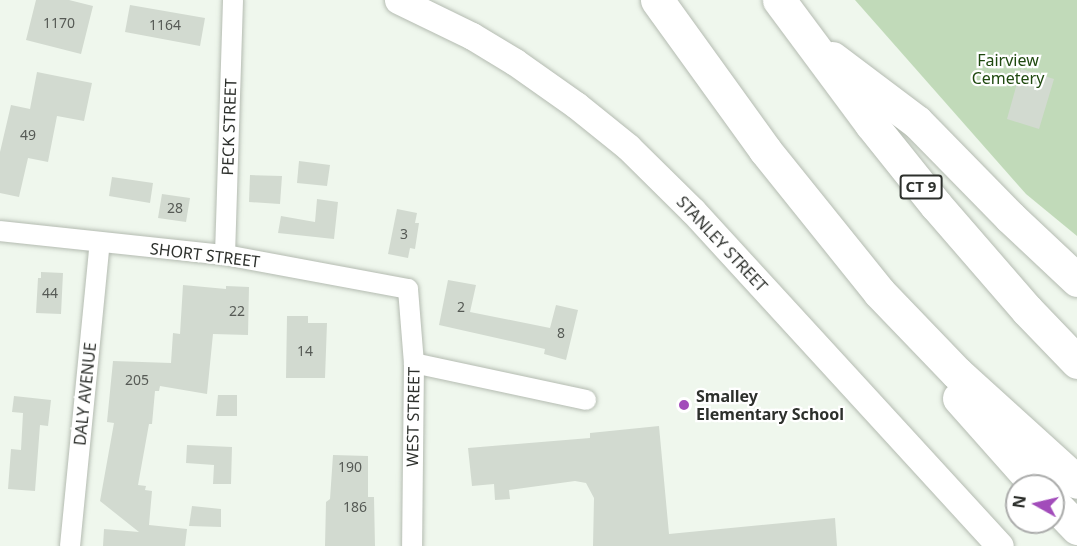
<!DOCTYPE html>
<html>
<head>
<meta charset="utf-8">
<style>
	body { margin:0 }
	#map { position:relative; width:1077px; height:546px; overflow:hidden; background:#eff7ed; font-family:"Noto Sans",sans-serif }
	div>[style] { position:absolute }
	.green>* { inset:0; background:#c1dab9 }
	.building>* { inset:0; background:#d2dad0 }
	.roads { filter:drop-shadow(0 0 2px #b4bbb1) drop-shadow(0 0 2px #b4bbb1) }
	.minor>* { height:20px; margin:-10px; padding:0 10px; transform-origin:10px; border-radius:10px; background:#fff }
	.secondary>* { height:27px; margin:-13.5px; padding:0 13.5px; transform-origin:13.5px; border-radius:13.5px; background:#fff }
	.motorway>* { height:33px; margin:-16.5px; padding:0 16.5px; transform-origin:16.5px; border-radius:16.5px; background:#fff }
	.dots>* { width:16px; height:16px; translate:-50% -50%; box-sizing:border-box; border:3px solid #fff; border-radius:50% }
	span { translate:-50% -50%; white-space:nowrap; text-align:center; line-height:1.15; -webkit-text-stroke:4.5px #fff; paint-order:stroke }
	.number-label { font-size:14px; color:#565a55 }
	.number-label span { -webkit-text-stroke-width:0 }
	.shield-label span { padding:2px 4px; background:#fff; border:2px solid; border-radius:4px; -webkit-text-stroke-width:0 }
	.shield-label { font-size:15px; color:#2d302c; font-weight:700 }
	.park-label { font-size:16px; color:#1f490f }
	.street-label { font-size:16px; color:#2d302c }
	.poi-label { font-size:16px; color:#2d302c; font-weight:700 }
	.left { translate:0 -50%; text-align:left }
	.north { position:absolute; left:1005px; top:474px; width:60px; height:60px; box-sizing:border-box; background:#fff; border:2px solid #abacab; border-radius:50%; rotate:278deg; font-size:16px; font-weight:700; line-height:24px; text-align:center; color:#2d302c }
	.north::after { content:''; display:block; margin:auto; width:21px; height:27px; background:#a24cba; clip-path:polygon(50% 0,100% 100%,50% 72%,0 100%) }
</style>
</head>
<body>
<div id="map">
	<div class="green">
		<i style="clip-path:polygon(855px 0,1077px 0,1077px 236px,1026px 194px)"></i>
	</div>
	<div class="building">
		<i style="clip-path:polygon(36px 0,69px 0,93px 6px,81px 54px,26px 40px)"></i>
		<i style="clip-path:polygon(130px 5px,205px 18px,200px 46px,125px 32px)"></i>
		<i style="clip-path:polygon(1021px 69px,1054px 79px,1039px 129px,1007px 119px)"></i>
		<i style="clip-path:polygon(37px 72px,92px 83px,84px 121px,57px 116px,48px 162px,28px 158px,19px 197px,0 193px,0 152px,11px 105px,30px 109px)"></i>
		<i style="clip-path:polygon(299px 161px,330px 165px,327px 186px,297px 183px)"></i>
		<i style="clip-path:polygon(250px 175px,282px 176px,280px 204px,249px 202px)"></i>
		<i style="clip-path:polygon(112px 177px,153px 183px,150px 203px,109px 196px)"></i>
		<i style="clip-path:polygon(162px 194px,190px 198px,186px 222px,158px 218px)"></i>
		<i style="clip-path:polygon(317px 199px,338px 202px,334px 239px,278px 233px,281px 216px,315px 222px)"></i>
		<i style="clip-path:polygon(397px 209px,417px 213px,415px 223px,419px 223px,415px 249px,410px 248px,408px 258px,388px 254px)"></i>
		<i style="clip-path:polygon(41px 272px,63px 273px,61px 314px,36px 313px,38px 278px,41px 278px)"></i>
		<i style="clip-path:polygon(448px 280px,476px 285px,470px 312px,550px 328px,556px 305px,578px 310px,566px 360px,544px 354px,545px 349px,439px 325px)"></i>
		<i style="clip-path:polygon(183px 285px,226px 289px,226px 286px,249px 287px,248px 335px,213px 334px,207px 394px,160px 386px,159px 391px,155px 391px,152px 424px,149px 424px,138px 485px,146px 486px,145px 490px,152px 491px,149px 525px,187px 529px,185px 546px,103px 546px,104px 529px,139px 532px,100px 501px,114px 423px,107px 422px,113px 361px,171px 363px,173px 333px,180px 334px)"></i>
		<i style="clip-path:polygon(287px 316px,308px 316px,308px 323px,327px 323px,325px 378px,286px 378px)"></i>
		<i style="clip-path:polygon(218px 395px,237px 395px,237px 416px,216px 416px)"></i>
		<i style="clip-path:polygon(14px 396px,51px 400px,48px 426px,40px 425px,35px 491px,8px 489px,11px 449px,21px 450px,23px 413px,12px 412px)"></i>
		<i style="clip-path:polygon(659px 426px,669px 534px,835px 518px,837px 546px,593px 546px,594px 498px,586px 483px,575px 481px,509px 490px,510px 499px,495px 500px,494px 484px,472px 486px,468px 448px,590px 438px,590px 433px)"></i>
		<i style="clip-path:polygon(187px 445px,232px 447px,231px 484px,213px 484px,214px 465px,186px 463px)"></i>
		<i style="clip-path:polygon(333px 455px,368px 456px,368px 497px,374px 497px,375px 546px,325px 546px,326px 502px,330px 499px)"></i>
		<i style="clip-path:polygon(192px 506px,221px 509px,221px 527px,189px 526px)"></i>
	</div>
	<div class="roads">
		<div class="minor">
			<i style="left:0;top:231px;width:226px;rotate:6.1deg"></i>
			<i style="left:225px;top:255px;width:186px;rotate:10.5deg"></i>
			<i style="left:408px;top:289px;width:74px;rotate:85.4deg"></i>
			<i style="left:414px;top:363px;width:183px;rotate:90.6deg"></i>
			<i style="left:225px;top:255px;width:255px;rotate:-88.2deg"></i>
			<i style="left:414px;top:363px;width:176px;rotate:12.1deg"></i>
			<i style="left:70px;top:546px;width:305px;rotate:-84.4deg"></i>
		</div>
		<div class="secondary">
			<i style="left:398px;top:0;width:82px;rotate:25.9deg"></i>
			<i style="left:472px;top:36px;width:50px;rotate:31.2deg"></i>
			<i style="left:515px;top:62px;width:75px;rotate:35.2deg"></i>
			<i style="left:576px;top:105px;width:67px;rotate:38.9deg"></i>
			<i style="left:628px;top:147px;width:91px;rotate:44.6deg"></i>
			<i style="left:693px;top:211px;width:454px;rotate:47.5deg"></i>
		</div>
		<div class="motorway">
			<i style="left:657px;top:0;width:185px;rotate:54.2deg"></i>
			<i style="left:765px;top:150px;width:182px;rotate:51.2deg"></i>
			<i style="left:879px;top:292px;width:112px;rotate:46.1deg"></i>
			<i style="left:957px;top:373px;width:162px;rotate:42.2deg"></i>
			<i style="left:779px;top:0;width:154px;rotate:53.4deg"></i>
			<i style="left:871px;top:124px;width:104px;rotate:51.3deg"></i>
			<i style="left:936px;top:205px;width:139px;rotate:49.1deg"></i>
			<i style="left:1027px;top:310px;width:72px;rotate:46.1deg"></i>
			<i style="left:832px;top:58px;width:106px;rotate:37deg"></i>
			<i style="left:917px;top:122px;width:133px;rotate:45.6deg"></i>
			<i style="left:1010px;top:217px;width:92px;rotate:43.2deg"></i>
			<i style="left:959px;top:398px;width:118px;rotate:48.4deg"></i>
			<i style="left:1053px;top:503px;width:35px;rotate:46deg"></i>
		</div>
	</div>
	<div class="dots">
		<i style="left:684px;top:405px;background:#a24cba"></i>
	</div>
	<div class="number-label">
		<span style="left:59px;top:23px">1170</span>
		<span style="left:165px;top:25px">1164</span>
		<span style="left:28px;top:135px">49</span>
		<span style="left:175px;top:208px">28</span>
		<span style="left:404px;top:234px">3</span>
		<span style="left:50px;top:293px">44</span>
		<span style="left:461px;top:307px">2</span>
		<span style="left:237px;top:311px">22</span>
		<span style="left:561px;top:333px">8</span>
		<span style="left:305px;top:351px">14</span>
		<span style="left:137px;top:380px">205</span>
		<span style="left:350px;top:467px">190</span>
		<span style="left:355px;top:507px">186</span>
	</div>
	<div class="shield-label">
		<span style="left:921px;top:187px">CT 9</span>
	</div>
	<div class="park-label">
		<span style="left:1008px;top:69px">Fairview<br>Cemetery</span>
	</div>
	<div class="street-label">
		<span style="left:229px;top:127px;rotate:-88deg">PECK STREET</span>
		<span style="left:722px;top:244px;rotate:47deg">STANLEY STREET</span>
		<span style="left:205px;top:255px;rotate:7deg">SHORT STREET</span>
		<span style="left:85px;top:394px;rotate:-84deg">DALY AVENUE</span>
		<span style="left:413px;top:417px;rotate:-89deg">WEST STREET</span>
	</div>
	<div class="poi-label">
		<span class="left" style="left:696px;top:405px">Smalley<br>Elementary School</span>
	</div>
	<div class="north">N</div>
</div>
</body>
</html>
